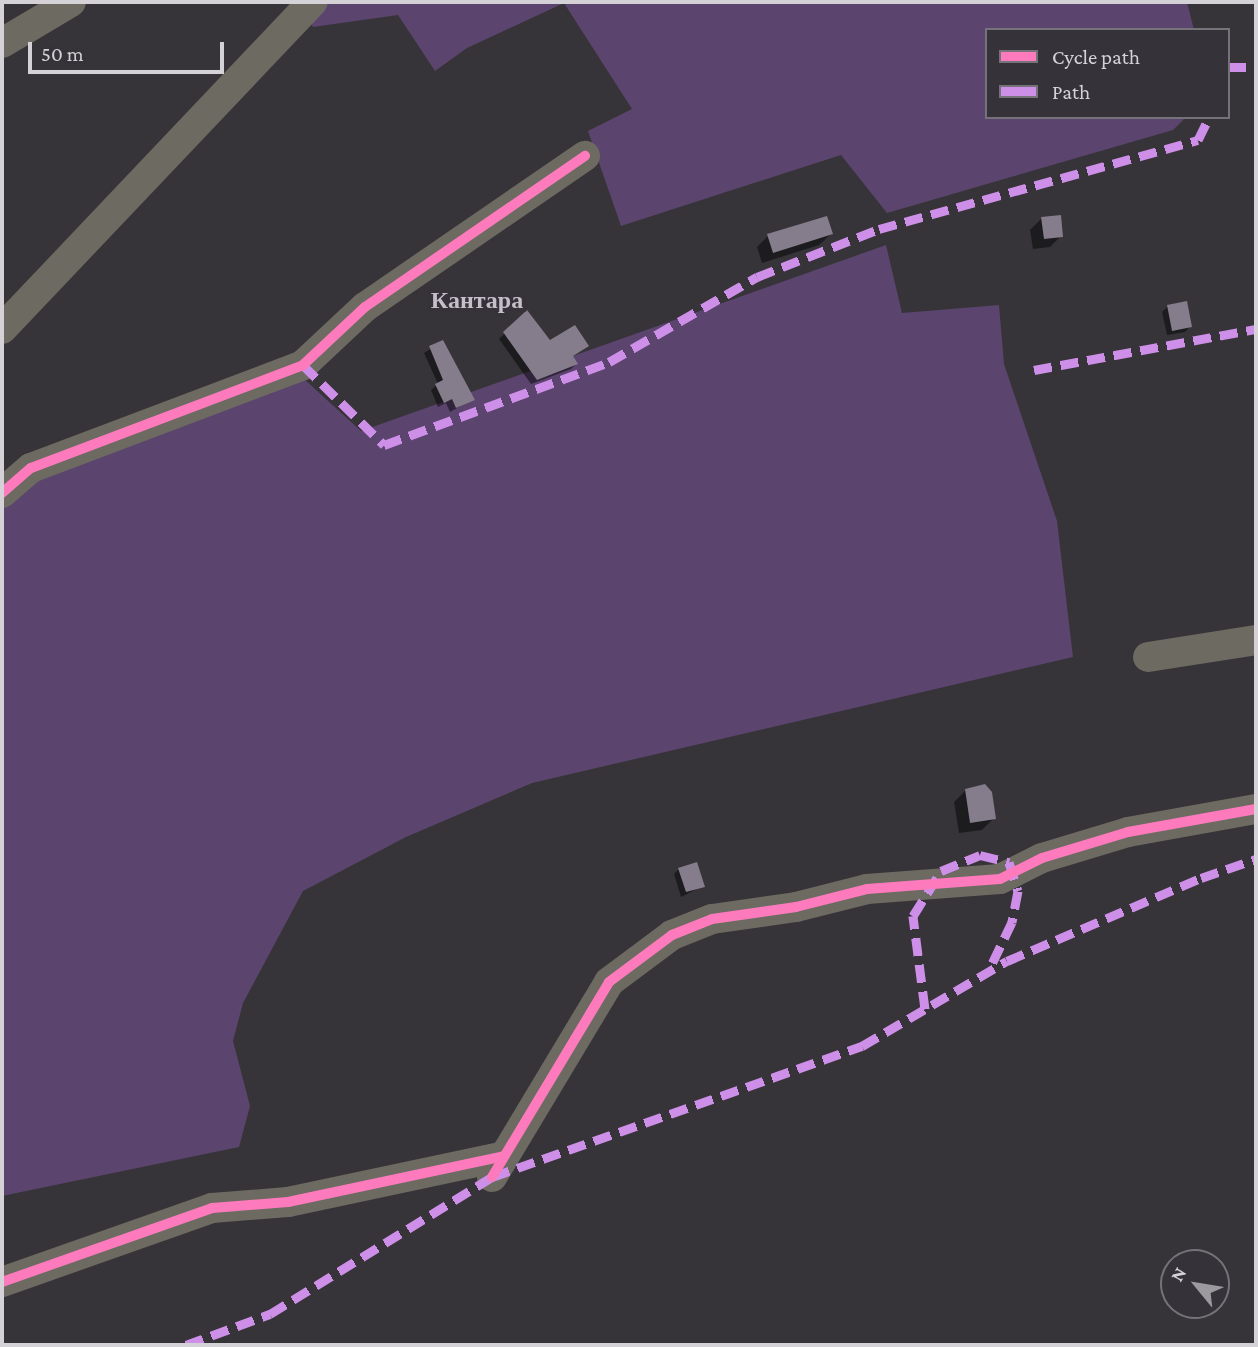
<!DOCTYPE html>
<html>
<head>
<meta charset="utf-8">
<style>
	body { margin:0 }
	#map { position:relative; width:1258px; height:1347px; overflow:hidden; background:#363438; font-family:"Crimson Pro",serif }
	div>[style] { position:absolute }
	.green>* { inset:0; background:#5b446d }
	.shadow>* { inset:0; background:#0007 }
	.building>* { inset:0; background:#857c8c }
	.minor>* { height:30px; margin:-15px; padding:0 15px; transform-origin:15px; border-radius:15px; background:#6c6a61 }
	.quiet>* { height:9px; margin-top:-4.5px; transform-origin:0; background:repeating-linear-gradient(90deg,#ce8fe9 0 18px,transparent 0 27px) }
	.cycleway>* { height:10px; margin:-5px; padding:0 5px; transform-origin:5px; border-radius:5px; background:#fd7abc }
	span { translate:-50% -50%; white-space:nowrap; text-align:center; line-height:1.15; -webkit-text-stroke:7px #36323a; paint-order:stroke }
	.neighbourhood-label { font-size:24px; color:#c5bfca; font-weight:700 }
	.frame { position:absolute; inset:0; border:4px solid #d4d1d7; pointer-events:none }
	.legend { position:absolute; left:985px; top:28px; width:245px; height:91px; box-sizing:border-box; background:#36323a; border:2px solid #757279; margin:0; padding:9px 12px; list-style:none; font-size:21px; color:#d4d1d7 }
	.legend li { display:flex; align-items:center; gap:14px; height:35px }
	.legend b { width:35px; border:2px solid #757279 }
	.north { position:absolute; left:1160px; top:1249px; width:70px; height:70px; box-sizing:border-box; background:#36323a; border:2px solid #757279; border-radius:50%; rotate:300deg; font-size:19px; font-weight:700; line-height:28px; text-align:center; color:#d4d1d7 }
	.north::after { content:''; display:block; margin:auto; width:24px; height:32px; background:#9d9a9f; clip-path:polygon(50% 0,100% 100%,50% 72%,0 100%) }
	.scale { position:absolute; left:28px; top:42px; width:196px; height:32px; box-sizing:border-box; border:4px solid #d4d1d7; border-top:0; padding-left:9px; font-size:21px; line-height:24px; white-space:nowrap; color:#d4d1d7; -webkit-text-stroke:5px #36323a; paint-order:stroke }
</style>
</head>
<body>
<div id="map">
	<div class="green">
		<i style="clip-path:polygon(299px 2px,1187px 2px,1194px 30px,987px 30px,987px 117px,1186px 117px,1173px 130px,887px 213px,841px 155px,621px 226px,588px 131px,632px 109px,564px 3px,467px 48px,435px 71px,398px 15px,313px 27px)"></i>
		<i style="clip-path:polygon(886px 245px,902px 313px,999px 305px,1004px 364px,1057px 521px,1073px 657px,532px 783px,406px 837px,303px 891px,243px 1003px,233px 1041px,250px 1106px,239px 1147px,2px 1196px,2px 504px,44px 473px,303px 378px,361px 431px)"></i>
	</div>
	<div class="shadow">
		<i style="clip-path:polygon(1042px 218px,1061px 236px,1050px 247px,1033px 249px,1030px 230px)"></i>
		<i style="clip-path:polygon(831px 234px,819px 245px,762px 263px,757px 247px,768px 236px)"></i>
		<i style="clip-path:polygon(1167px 307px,1190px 326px,1185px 332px,1167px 335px,1162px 312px)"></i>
		<i style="clip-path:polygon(526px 313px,550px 342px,587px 346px,571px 357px,576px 364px,571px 369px,531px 384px,499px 339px)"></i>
		<i style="clip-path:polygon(442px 342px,473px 399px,450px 412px,446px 403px,438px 407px,431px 390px,438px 384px,424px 353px)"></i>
		<i style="clip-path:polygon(966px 790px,994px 818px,982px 830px,959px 833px,954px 802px)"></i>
		<i style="clip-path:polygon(679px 869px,703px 886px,681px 897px,674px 874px)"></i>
	</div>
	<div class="building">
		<i style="clip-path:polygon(1061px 215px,1063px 237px,1044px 239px,1041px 217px)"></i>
		<i style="clip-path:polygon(827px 216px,833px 234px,773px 253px,767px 234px)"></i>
		<i style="clip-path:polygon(1187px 301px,1192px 327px,1172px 331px,1167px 305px)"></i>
		<i style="clip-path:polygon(527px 310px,550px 340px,575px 325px,589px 346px,573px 356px,578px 364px,537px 380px,503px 332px)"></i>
		<i style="clip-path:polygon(443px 340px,475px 400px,456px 408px,452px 399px,444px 403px,435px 384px,443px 380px,429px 346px)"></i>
		<i style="clip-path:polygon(985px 784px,992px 792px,996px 819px,970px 823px,965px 789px)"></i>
		<i style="clip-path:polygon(697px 862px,705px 887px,686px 892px,678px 868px)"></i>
	</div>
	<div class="minor">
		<i style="left:2px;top:43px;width:80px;rotate:-30.7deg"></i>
		<i style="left:2px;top:329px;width:451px;rotate:-46.5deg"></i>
		<i style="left:2px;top:493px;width:38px;rotate:-41deg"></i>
		<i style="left:31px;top:468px;width:291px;rotate:-20.7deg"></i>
		<i style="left:303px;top:365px;width:85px;rotate:-43.1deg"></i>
		<i style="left:365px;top:307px;width:267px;rotate:-34.5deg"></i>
		<i style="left:1148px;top:657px;width:109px;rotate:-8.9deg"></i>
		<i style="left:492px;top:1177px;width:227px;rotate:-59deg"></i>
		<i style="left:609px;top:982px;width:79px;rotate:-36.7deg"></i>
		<i style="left:672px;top:935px;width:43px;rotate:-21.8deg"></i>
		<i style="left:712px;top:919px;width:85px;rotate:-8.1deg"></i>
		<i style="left:796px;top:907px;width:73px;rotate:-14.2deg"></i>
		<i style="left:867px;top:889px;width:133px;rotate:-4.3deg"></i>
		<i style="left:1000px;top:879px;width:47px;rotate:-26.6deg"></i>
		<i style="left:1042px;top:858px;width:90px;rotate:-16.8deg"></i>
		<i style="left:1128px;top:832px;width:130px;rotate:-10.2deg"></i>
		<i style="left:2px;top:1282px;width:223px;rotate:-19.4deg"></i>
		<i style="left:212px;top:1208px;width:76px;rotate:-4.5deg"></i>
		<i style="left:288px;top:1202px;width:221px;rotate:-12deg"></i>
	</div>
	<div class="quiet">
		<i style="left:1228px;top:67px;width:28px"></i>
		<i style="left:303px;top:365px;width:114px;rotate:44.6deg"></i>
		<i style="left:384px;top:445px;width:240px;rotate:-20.2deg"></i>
		<i style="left:609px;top:362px;width:171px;rotate:-29.9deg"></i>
		<i style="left:757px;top:277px;width:131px;rotate:-21.5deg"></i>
		<i style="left:879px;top:229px;width:331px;rotate:-15.6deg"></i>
		<i style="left:1198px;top:140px;width:25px;rotate:-64deg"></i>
		<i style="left:1034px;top:370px;width:226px;rotate:-10.5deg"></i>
		<i style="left:925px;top:1009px;width:94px;rotate:-97.4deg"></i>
		<i style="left:913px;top:916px;width:53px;rotate:-58.1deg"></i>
		<i style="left:941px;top:871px;width:42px;rotate:-22.3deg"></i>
		<i style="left:980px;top:855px;width:30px;rotate:14deg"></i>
		<i style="left:1009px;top:862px;width:30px;rotate:73deg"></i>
		<i style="left:1018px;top:891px;width:32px;rotate:101deg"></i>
		<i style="left:1012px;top:922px;width:53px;rotate:115.6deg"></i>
		<i style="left:186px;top:1345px;width:90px;rotate:-20.3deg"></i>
		<i style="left:270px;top:1314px;width:261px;rotate:-31.7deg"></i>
		<i style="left:492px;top:1177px;width:393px;rotate:-19.5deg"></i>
		<i style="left:862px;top:1046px;width:168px;rotate:-30.4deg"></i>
		<i style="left:1007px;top:961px;width:211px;rotate:-23.2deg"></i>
		<i style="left:1201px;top:878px;width:58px;rotate:-19.1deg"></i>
	</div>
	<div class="cycleway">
		<i style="left:2px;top:493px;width:38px;rotate:-41deg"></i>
		<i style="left:31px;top:468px;width:291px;rotate:-20.7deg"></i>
		<i style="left:303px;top:365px;width:85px;rotate:-43.1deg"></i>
		<i style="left:365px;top:307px;width:267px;rotate:-34.5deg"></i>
		<i style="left:492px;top:1177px;width:227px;rotate:-59deg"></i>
		<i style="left:609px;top:982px;width:79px;rotate:-36.7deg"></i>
		<i style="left:672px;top:935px;width:43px;rotate:-21.8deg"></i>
		<i style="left:712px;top:919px;width:85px;rotate:-8.1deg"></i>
		<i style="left:796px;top:907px;width:73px;rotate:-14.2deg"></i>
		<i style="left:867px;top:889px;width:133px;rotate:-4.3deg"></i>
		<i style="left:1000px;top:879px;width:47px;rotate:-26.6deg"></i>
		<i style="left:1042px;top:858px;width:90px;rotate:-16.8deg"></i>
		<i style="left:1128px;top:832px;width:130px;rotate:-10.2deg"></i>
		<i style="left:2px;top:1282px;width:223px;rotate:-19.4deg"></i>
		<i style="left:212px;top:1208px;width:76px;rotate:-4.5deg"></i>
		<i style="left:288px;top:1202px;width:221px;rotate:-12deg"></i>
	</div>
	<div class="neighbourhood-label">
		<span style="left:477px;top:300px">Кантара</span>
	</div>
	<div class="frame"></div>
	<ul class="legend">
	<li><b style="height:9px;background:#fd7abc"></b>Cycle path</li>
	<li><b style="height:9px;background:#ce8fe9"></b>Path</li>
	</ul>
	<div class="north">N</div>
	<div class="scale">50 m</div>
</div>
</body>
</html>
